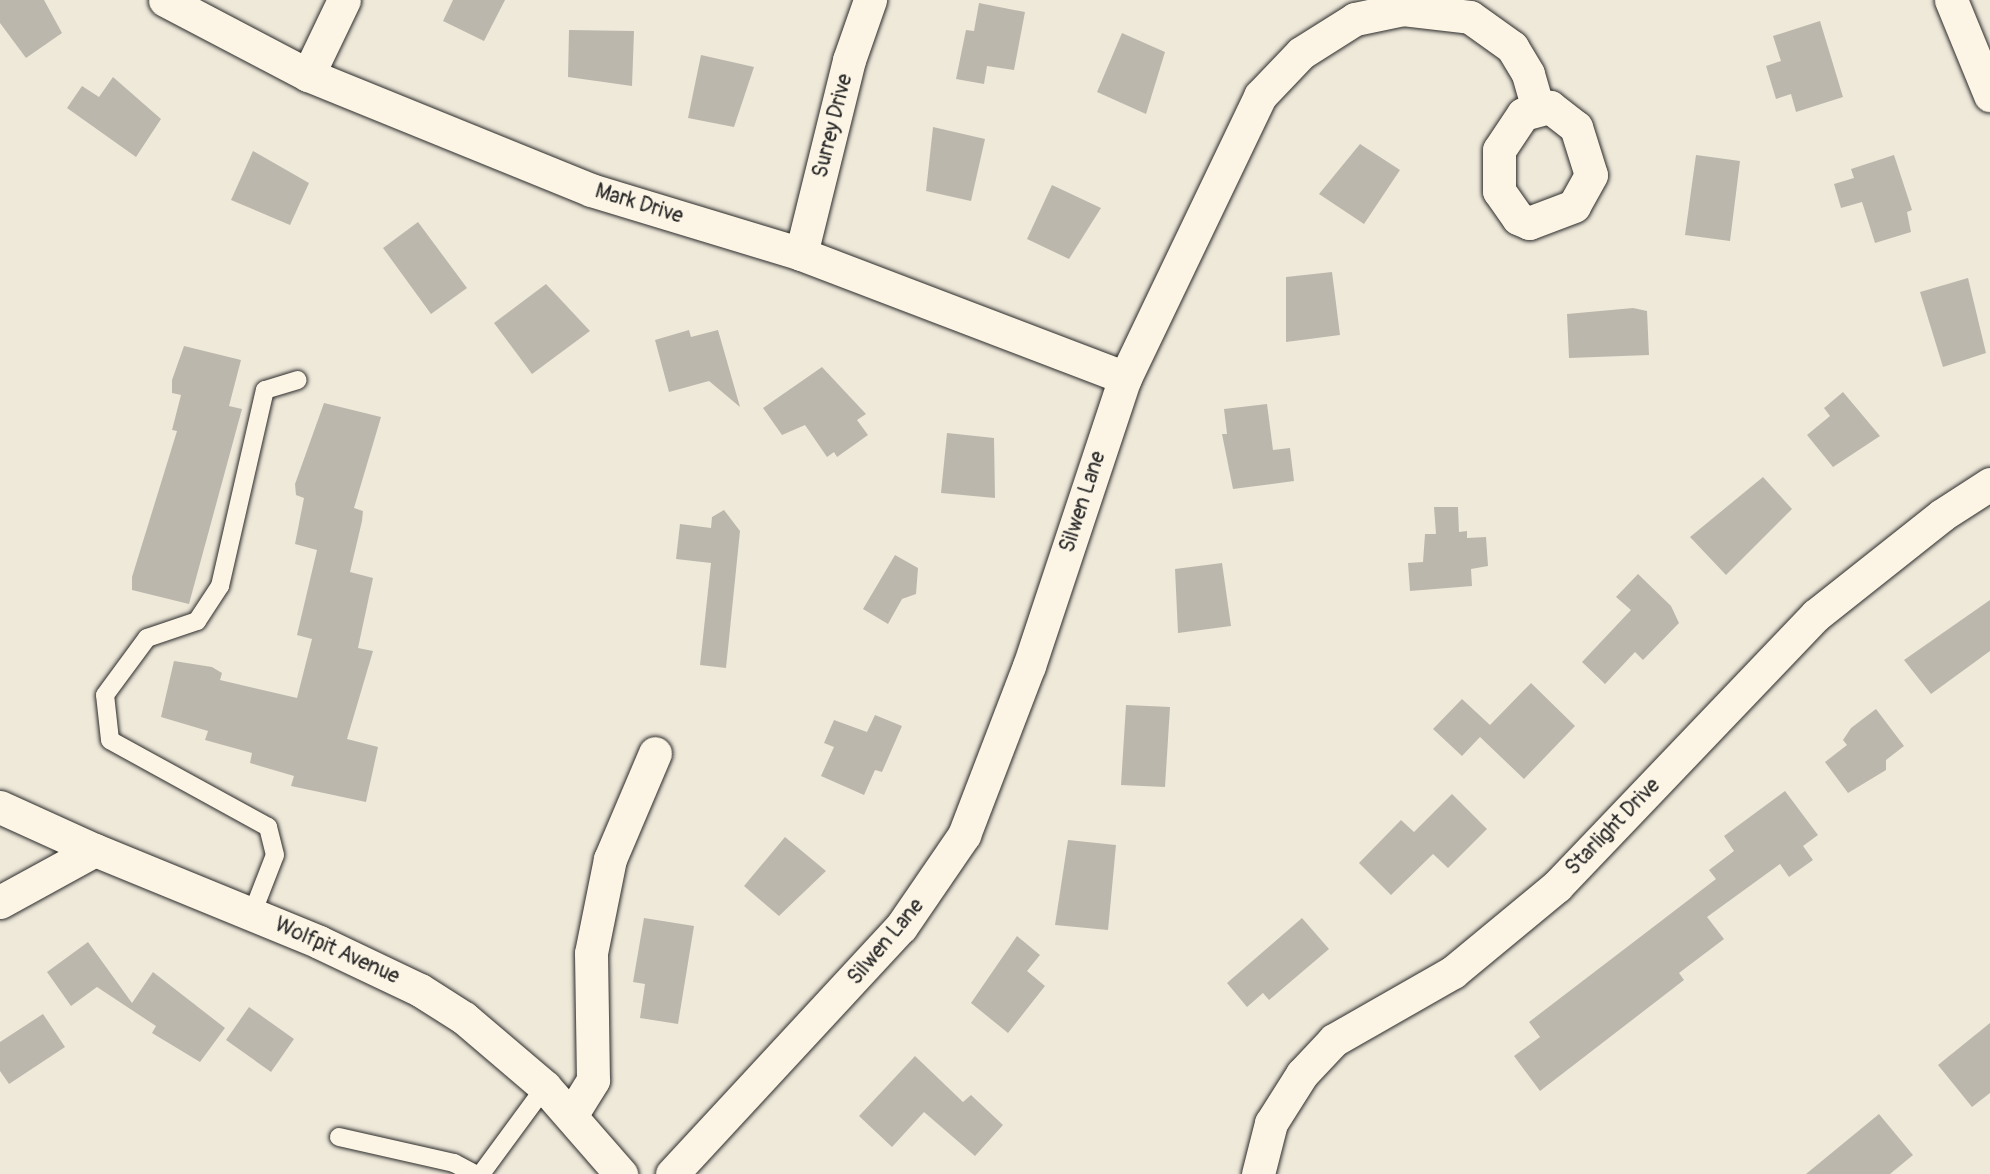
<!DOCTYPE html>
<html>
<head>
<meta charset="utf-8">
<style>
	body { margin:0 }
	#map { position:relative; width:1990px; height:1174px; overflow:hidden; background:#efe9da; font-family:Pangolin,sans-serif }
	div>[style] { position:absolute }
	.building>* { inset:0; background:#bcb7ac }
	.roads { filter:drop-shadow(0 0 2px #2b2b2b) drop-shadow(0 0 2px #2b2b2b) }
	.lane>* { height:18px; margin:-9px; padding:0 9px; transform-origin:9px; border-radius:9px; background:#fcf5e5 }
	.street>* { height:33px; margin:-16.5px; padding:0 16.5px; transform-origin:16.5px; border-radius:16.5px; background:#fcf5e5 }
	.secondary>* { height:33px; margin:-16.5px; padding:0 16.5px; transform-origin:16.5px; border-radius:16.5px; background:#fcf5e5 }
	span { translate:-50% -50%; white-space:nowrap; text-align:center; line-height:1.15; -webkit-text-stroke:4.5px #fcf5e5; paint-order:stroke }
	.street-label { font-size:21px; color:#2b2b2b }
</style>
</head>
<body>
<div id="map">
	<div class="building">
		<i style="clip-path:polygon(0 0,44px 0,62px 33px,26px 58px,0 23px)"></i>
		<i style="clip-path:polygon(453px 0,505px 0,484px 41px,443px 21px)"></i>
		<i style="clip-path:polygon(979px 3px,1025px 12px,1014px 70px,987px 66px,984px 84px,956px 79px,966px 30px,974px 31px)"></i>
		<i style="clip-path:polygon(1820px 21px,1843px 97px,1796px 112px,1791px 94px,1776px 99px,1766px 66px,1781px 61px,1773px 36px)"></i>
		<i style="clip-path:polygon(569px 30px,634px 31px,632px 86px,568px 77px)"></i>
		<i style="clip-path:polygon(1122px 33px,1165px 52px,1146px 114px,1097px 92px)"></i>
		<i style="clip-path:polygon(701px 55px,754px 67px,734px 127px,688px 118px)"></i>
		<i style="clip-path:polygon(113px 77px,161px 119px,136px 157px,67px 108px,82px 86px,99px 97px)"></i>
		<i style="clip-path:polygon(933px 127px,985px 139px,971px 201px,926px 191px)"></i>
		<i style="clip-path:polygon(1360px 144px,1400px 170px,1364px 224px,1319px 194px)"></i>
		<i style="clip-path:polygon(253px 151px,309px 183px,290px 225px,231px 200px)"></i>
		<i style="clip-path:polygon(1696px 155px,1740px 161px,1730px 241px,1685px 235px)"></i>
		<i style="clip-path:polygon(1894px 155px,1912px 210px,1907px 212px,1911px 232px,1875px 243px,1862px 202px,1841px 208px,1834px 184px,1854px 178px,1851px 169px)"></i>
		<i style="clip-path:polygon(1052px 185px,1101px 208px,1069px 259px,1027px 239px)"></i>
		<i style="clip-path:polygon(418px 222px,467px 288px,431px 314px,383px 248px)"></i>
		<i style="clip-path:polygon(1332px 272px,1340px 335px,1286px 342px,1286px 277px)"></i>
		<i style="clip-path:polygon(1968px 278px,1986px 353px,1943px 367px,1920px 292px)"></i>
		<i style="clip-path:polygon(546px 284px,590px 331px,532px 374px,494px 323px)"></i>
		<i style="clip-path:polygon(1633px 308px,1647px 311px,1649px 355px,1569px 358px,1567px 314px)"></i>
		<i style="clip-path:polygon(689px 330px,691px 337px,718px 330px,740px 407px,709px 381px,669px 392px,655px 340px)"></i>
		<i style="clip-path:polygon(184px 346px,241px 360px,229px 406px,242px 409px,189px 604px,132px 590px,132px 577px,177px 431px,172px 430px,181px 395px,172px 393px,172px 380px)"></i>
		<i style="clip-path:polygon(822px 367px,866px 414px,857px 420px,868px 435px,837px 457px,834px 452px,827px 457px,805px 425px,782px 435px,763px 408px)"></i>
		<i style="clip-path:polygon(1843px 392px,1880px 436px,1833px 467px,1807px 435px,1830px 416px,1824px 408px)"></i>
		<i style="clip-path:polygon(324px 403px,381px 417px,354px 508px,363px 511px,362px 521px,350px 572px,373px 578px,358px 648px,373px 651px,347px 739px,378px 747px,366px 802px,291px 786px,294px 776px,250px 763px,252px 753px,205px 740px,208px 731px,161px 717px,174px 661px,212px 667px,222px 673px,220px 680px,297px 698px,312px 639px,297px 635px,317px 550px,295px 544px,304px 498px,296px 495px,295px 484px)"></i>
		<i style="clip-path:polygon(1267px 404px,1273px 450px,1290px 448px,1294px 481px,1233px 489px,1222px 434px,1227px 434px,1224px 409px)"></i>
		<i style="clip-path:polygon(947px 433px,994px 438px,995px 498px,941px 493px)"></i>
		<i style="clip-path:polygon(1763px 477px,1792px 509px,1726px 575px,1690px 537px)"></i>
		<i style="clip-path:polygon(1434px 507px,1458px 507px,1459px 532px,1467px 531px,1467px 538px,1486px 537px,1488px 566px,1471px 569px,1472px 586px,1410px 591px,1408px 563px,1423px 562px,1425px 534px,1436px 534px)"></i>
		<i style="clip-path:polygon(724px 510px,740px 531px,726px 668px,700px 665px,711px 563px,676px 559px,680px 524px,711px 528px,712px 517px)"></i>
		<i style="clip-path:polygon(895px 555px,918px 568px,916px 594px,902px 599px,888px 624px,863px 609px)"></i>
		<i style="clip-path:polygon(1222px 563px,1231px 626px,1178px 633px,1175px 569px)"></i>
		<i style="clip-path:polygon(1638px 574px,1671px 606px,1679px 623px,1643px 660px,1635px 652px,1605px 684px,1582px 662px,1631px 610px,1616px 597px)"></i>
		<i style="clip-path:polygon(1990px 600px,1990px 651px,1931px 694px,1904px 660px)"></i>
		<i style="clip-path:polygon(1531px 683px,1575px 726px,1524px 779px,1480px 737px,1462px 756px,1433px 729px,1462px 699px,1490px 725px)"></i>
		<i style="clip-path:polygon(1126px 705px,1170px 707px,1165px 787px,1121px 785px)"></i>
		<i style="clip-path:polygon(1876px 709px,1904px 746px,1886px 760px,1886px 770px,1848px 793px,1825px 762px,1847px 745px,1843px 740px,1851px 728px)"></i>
		<i style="clip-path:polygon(875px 715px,902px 726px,882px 772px,875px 770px,864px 795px,821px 776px,834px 747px,824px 743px,834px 720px,867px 732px)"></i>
		<i style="clip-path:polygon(1785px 791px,1818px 835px,1803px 846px,1813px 860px,1789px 877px,1780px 864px,1707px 917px,1724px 939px,1679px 973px,1684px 980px,1540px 1091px,1514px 1056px,1540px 1037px,1529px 1022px,1716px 879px,1709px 870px,1734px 851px,1724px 836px)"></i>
		<i style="clip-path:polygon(1452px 794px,1487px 829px,1448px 868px,1433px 854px,1391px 895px,1359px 863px,1401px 820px,1414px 832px)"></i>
		<i style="clip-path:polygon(785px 837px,826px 871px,779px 916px,744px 886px)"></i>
		<i style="clip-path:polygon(1068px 840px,1116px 845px,1108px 930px,1055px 925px)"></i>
		<i style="clip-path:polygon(644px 918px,694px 926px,678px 1024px,640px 1018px,645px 984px,633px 982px)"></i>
		<i style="clip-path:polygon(1302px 918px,1329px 949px,1269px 1000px,1263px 993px,1247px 1007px,1227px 983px)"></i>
		<i style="clip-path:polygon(1017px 936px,1040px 955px,1027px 971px,1045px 986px,1008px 1033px,971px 1003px)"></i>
		<i style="clip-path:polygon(88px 942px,132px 1003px,153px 972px,225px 1028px,200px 1062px,152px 1033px,156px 1026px,97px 987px,71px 1006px,47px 972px)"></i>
		<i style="clip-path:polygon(249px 1007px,294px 1039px,271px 1072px,226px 1040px)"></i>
		<i style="clip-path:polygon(43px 1014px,65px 1047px,9px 1084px,0 1071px,0 1042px)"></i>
		<i style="clip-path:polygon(1990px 1023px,1990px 1093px,1972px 1107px,1938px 1065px)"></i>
		<i style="clip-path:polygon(915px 1056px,963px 1102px,971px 1095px,1003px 1125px,975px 1156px,924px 1112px,892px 1147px,859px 1116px)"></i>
		<i style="clip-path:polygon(1879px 1114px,1913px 1155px,1890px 1174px,1806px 1174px)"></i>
	</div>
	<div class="roads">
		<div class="lane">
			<i style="left:252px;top:914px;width:63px;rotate:-68.7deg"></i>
			<i style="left:275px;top:855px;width:29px;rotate:-104deg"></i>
			<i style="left:268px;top:827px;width:180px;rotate:-151.2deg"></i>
			<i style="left:110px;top:740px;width:45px;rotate:-96.3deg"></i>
			<i style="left:105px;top:695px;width:71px;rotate:-53.6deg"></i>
			<i style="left:147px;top:638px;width:53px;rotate:-18.8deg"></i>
			<i style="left:197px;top:621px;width:42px;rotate:-56.7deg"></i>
			<i style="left:220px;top:586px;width:201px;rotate:-77.1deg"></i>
			<i style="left:265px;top:390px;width:34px;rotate:-17deg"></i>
			<i style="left:339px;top:1137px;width:118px;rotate:12.7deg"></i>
			<i style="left:454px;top:1163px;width:24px;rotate:28deg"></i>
			<i style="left:481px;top:1174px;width:108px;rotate:-53.7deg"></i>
		</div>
		<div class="street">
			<i style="left:165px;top:0;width:161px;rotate:27.7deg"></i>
			<i style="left:308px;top:75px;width:305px;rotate:22.1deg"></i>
			<i style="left:591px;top:190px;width:220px;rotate:16.9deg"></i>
			<i style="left:801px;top:254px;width:347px;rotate:20.9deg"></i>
			<i style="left:1951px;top:0;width:103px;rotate:67.7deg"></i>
			<i style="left:308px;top:75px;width:83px;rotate:-64.4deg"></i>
			<i style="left:1550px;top:107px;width:33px;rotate:38deg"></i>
			<i style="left:1576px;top:127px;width:50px;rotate:72.6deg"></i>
			<i style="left:1591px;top:175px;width:35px;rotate:119deg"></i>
			<i style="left:1574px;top:206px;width:48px;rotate:159.3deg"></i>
			<i style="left:1529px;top:223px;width:12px;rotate:-156deg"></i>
			<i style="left:1518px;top:218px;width:33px;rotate:-125deg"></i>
			<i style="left:1499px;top:191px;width:41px;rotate:-90deg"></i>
			<i style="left:1499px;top:150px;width:43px;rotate:-56.3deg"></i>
			<i style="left:1523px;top:114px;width:28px;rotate:-15deg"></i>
			<i style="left:801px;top:254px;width:200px;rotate:-76.1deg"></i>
			<i style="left:849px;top:60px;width:64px;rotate:-70.7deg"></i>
			<i style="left:0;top:807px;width:104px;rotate:24.4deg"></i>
			<i style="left:572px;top:1114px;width:40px;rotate:-58deg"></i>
			<i style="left:593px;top:1080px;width:127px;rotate:-90.9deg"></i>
			<i style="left:591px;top:953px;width:96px;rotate:-78.6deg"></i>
			<i style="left:610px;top:859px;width:115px;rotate:-67deg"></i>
			<i style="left:672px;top:1174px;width:337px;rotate:-47.2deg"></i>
			<i style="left:901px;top:927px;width:112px;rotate:-55.6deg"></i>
			<i style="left:964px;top:835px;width:181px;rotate:-69deg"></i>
			<i style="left:1029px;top:666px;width:304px;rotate:-71.6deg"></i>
			<i style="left:1125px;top:378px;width:313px;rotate:-64.4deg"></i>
			<i style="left:1260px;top:96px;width:59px;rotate:-46.4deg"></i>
			<i style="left:1301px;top:53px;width:64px;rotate:-32.2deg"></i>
			<i style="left:1355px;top:19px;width:49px;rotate:-11.8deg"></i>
			<i style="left:1403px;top:9px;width:67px;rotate:6.8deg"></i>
			<i style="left:1470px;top:17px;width:52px;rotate:35.5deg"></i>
			<i style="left:1512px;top:47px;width:31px;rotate:59deg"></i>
			<i style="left:1528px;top:74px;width:35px;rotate:74deg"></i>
			<i style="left:1258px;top:1174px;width:53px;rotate:-75.7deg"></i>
			<i style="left:1271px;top:1123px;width:58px;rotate:-57.7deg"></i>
			<i style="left:1302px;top:1074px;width:47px;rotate:-46.7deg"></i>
			<i style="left:1334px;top:1040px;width:137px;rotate:-29.7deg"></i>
			<i style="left:1453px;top:972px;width:135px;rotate:-39.6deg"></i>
			<i style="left:1557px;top:886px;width:375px;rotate:-46.3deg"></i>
			<i style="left:1816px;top:615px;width:161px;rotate:-38.4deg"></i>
			<i style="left:1942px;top:515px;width:57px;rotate:-32.9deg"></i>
		</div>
		<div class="secondary">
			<i style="left:0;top:902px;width:108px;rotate:-28.7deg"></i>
			<i style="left:95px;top:850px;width:242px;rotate:22.3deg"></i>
			<i style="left:319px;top:942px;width:112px;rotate:25.4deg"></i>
			<i style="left:420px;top:990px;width:52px;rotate:32.5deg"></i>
			<i style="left:464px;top:1018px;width:106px;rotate:40.4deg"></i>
			<i style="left:545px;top:1087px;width:116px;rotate:48.9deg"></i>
		</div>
	</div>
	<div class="street-label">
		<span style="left:833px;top:126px;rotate:-76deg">Surrey Drive</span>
		<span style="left:639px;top:204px;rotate:17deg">Mark Drive</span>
		<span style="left:1083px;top:502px;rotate:-72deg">Silwen Lane</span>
		<span style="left:1613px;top:827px;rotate:-46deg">Starlight Drive</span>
		<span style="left:886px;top:942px;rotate:-50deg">Silwen Lane</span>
		<span style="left:337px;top:951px;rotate:24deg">Wolfpit Avenue</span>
	</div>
</div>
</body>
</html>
